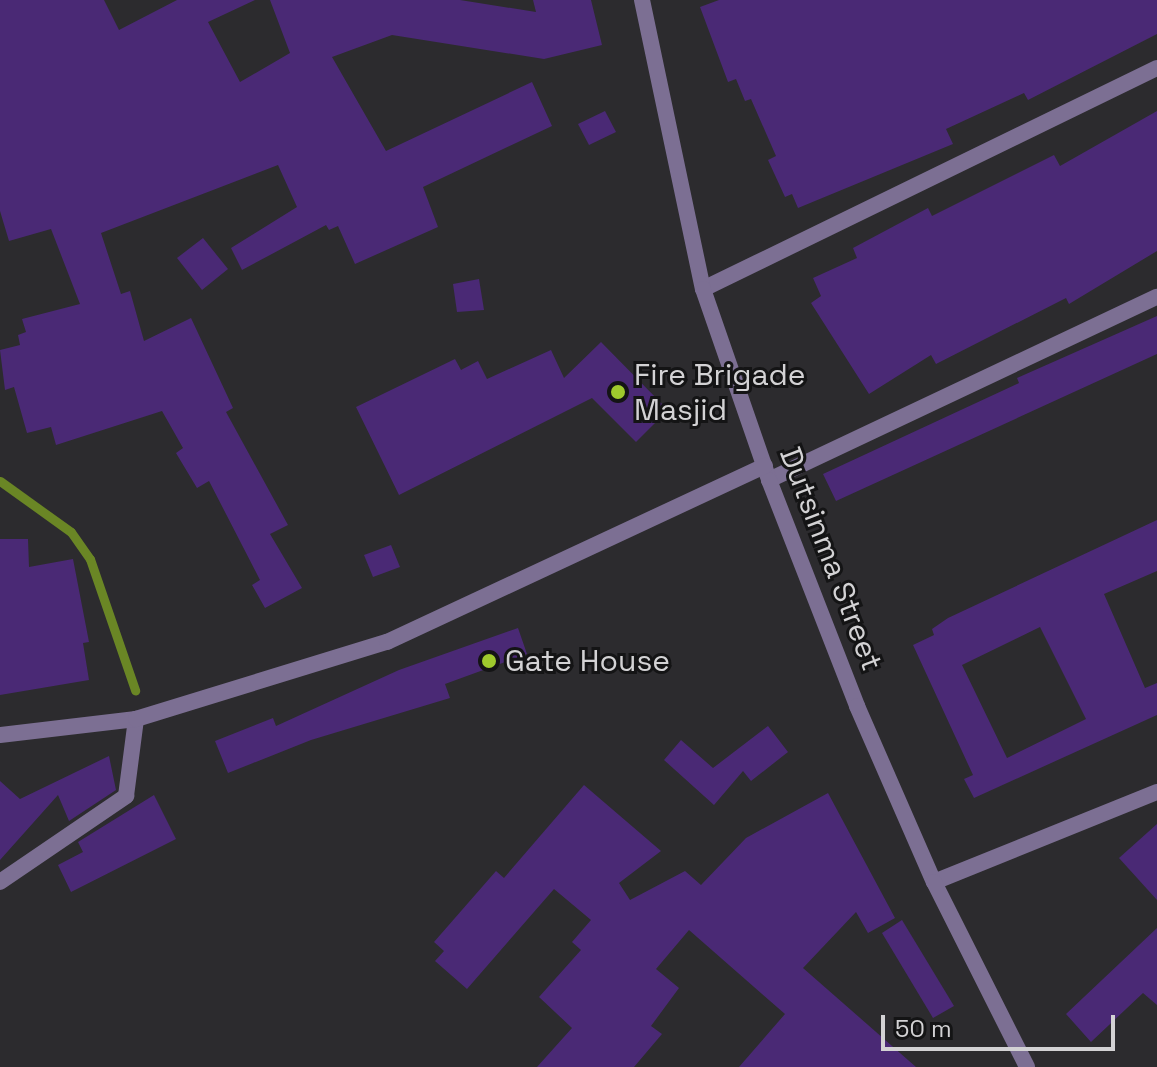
<!DOCTYPE html>
<html>
<head>
<meta charset="utf-8">
<style>
	body { margin:0 }
	#map { position:relative; width:1157px; height:1067px; overflow:hidden; background:#2c2b2e; font-family:"Space Grotesk",sans-serif }
	div>[style] { position:absolute }
	.stream>* { height:9px; margin:-4.5px; padding:0 4.5px; transform-origin:4.5px; border-radius:4.5px; background:#6a8625 }
	.building>* { inset:0; background:#4a2975 }
	.minor>* { height:16px; margin:-8px; padding:0 8px; transform-origin:8px; border-radius:8px; background:#7c6f93 }
	.tertiary>* { height:16px; margin:-8px; padding:0 8px; transform-origin:8px; border-radius:8px; background:#7c6f93 }
	.dots>* { width:22px; height:22px; translate:-50% -50%; box-sizing:border-box; border:4px solid #141415; border-radius:50% }
	span { translate:-50% -50%; white-space:nowrap; text-align:center; line-height:1.15; -webkit-text-stroke:6px #141415; paint-order:stroke }
	.poi-label { font-size:30px; color:#d3d2d4 }
	.left { translate:0 -50%; text-align:left }
	.street-label { font-size:30px; color:#d3d2d4 }
	.scale { position:absolute; left:881px; top:1015px; width:234px; height:36px; box-sizing:border-box; border:4px solid #d3d2d4; border-top:0; padding-left:10px; font-size:24px; line-height:28px; white-space:nowrap; color:#d3d2d4; -webkit-text-stroke:6px #141415; paint-order:stroke }
</style>
</head>
<body>
<div id="map">
	<div class="stream">
		<i style="left:0;top:481px;width:87px;rotate:35.7deg"></i>
		<i style="left:71px;top:532px;width:33px;rotate:55deg"></i>
		<i style="left:90px;top:559px;width:139px;rotate:71deg"></i>
	</div>
	<div class="building">
		<i style="clip-path:polygon(0 0,104px 0,119px 30px,177px 0,255px 0,208px 22px,240px 82px,290px 53px,270px 0,460px 0,536px 12px,533px 0,591px 0,602px 45px,544px 59px,392px 35px,332px 57px,386px 151px,532px 82px,552px 126px,423px 187px,438px 227px,355px 264px,338px 226px,329px 230px,326px 225px,242px 270px,231px 248px,297px 207px,278px 165px,101px 233px,121px 294px,130px 291px,144px 341px,191px 318px,233px 408px,226px 412px,288px 525px,270px 534px,302px 588px,265px 608px,252px 585px,260px 580px,209px 481px,197px 488px,176px 453px,183px 448px,162px 411px,56px 445px,51px 427px,27px 433px,14px 387px,5px 390px,0 350px,20px 345px,18px 335px,26px 332px,22px 319px,80px 304px,51px 229px,9px 241px,0 211px)"></i>
		<i style="clip-path:polygon(719px 0,1157px 0,1157px 34px,1028px 100px,1024px 93px,946px 129px,953px 144px,798px 208px,792px 194px,785px 197px,768px 160px,776px 156px,751px 99px,745px 101px,736px 79px,728px 82px,700px 7px)"></i>
		<i style="clip-path:polygon(605px 111px,616px 132px,589px 145px,578px 124px)"></i>
		<i style="clip-path:polygon(1157px 111px,1157px 251px,1069px 304px,1066px 298px,936px 364px,931px 355px,869px 394px,811px 303px,821px 296px,813px 278px,857px 258px,853px 248px,928px 208px,932px 216px,1054px 155px,1060px 166px)"></i>
		<i style="clip-path:polygon(203px 238px,228px 269px,202px 290px,177px 258px)"></i>
		<i style="clip-path:polygon(479px 279px,484px 310px,457px 312px,453px 284px)"></i>
		<i style="clip-path:polygon(1157px 316px,1157px 354px,836px 501px,823px 474px,1019px 383px,1017px 378px)"></i>
		<i style="clip-path:polygon(601px 342px,663px 405px,663px 415px,636px 442px,592px 398px,399px 495px,356px 407px,455px 359px,461px 370px,478px 361px,487px 379px,551px 350px,564px 378px)"></i>
		<i style="clip-path:polygon(evenodd,1157px 520px,1157px 571px,1104px 594px,1145px 688px,1157px 683px,1157px 715px,974px 798px,964px 779px,973px 775px,913px 645px,934px 635px,932px 629px,948px 618px,1157px 520px,1040px 627px,1086px 719px,1007px 758px,962px 665px,1040px 627px)"></i>
		<i style="clip-path:polygon(0 539px,28px 539px,29px 567px,73px 559px,89px 642px,83px 643px,89px 680px,0 695px)"></i>
		<i style="clip-path:polygon(391px 545px,400px 567px,373px 577px,364px 555px)"></i>
		<i style="clip-path:polygon(518px 628px,527px 654px,445px 684px,450px 698px,311px 740px,228px 773px,215px 741px,273px 718px,276px 726px,399px 670px)"></i>
		<i style="clip-path:polygon(768px 726px,788px 752px,751px 781px,743px 771px,714px 805px,664px 760px,681px 740px,713px 768px)"></i>
		<i style="clip-path:polygon(109px 756px,116px 790px,69px 821px,58px 795px,0 860px,0 781px,20px 799px)"></i>
		<i style="clip-path:polygon(584px 785px,661px 851px,619px 883px,630px 900px,685px 871px,701px 885px,746px 838px,828px 793px,895px 918px,868px 933px,856px 912px,803px 968px,916px 1067px,739px 1067px,785px 1014px,689px 930px,656px 969px,679px 988px,651px 1026px,662px 1034px,634px 1067px,537px 1067px,572px 1028px,539px 997px,581px 950px,572px 942px,591px 920px,554px 889px,467px 989px,435px 961px,444px 951px,434px 942px,496px 871px,504px 878px)"></i>
		<i style="clip-path:polygon(154px 795px,176px 839px,71px 892px,58px 865px,83px 852px,78px 842px)"></i>
		<i style="clip-path:polygon(1157px 824px,1157px 900px,1119px 858px)"></i>
		<i style="clip-path:polygon(902px 920px,954px 1006px,933px 1018px,882px 933px)"></i>
		<i style="clip-path:polygon(1157px 928px,1157px 1005px,1143px 993px,1091px 1042px,1066px 1014px)"></i>
	</div>
	<div class="minor">
		<i style="left:703px;top:289px;width:505px;rotate:-25.96deg"></i>
		<i style="left:769px;top:480px;width:429px;rotate:-25.3deg"></i>
		<i style="left:0;top:882px;width:153px;rotate:-34.3deg"></i>
		<i style="left:126px;top:796px;width:78px;rotate:-82.6deg"></i>
		<i style="left:934px;top:882px;width:240px;rotate:-22deg"></i>
	</div>
	<div class="tertiary">
		<i style="left:642px;top:0;width:295px;rotate:78.1deg"></i>
		<i style="left:703px;top:289px;width:202px;rotate:70.9deg"></i>
		<i style="left:769px;top:480px;width:243px;rotate:68.7deg"></i>
		<i style="left:857px;top:706px;width:192px;rotate:66.4deg"></i>
		<i style="left:934px;top:882px;width:207px;rotate:63.3deg"></i>
		<i style="left:0;top:735px;width:137px;rotate:-6.7deg"></i>
		<i style="left:136px;top:719px;width:263px;rotate:-17.1deg"></i>
		<i style="left:387px;top:642px;width:417px;rotate:-25deg"></i>
	</div>
	<div class="dots">
		<i style="left:618px;top:392px;background:#9fca2d"></i>
		<i style="left:489px;top:661px;background:#9fca2d"></i>
	</div>
	<div class="poi-label">
		<span class="left" style="left:634px;top:392px">Fire Brigade<br>Masjid</span>
		<span class="left" style="left:505px;top:661px">Gate House</span>
	</div>
	<div class="street-label">
		<span style="left:831px;top:559px;rotate:69deg">Dutsinma Street</span>
	</div>
	<div class="scale">50 m</div>
</div>
</body>
</html>
